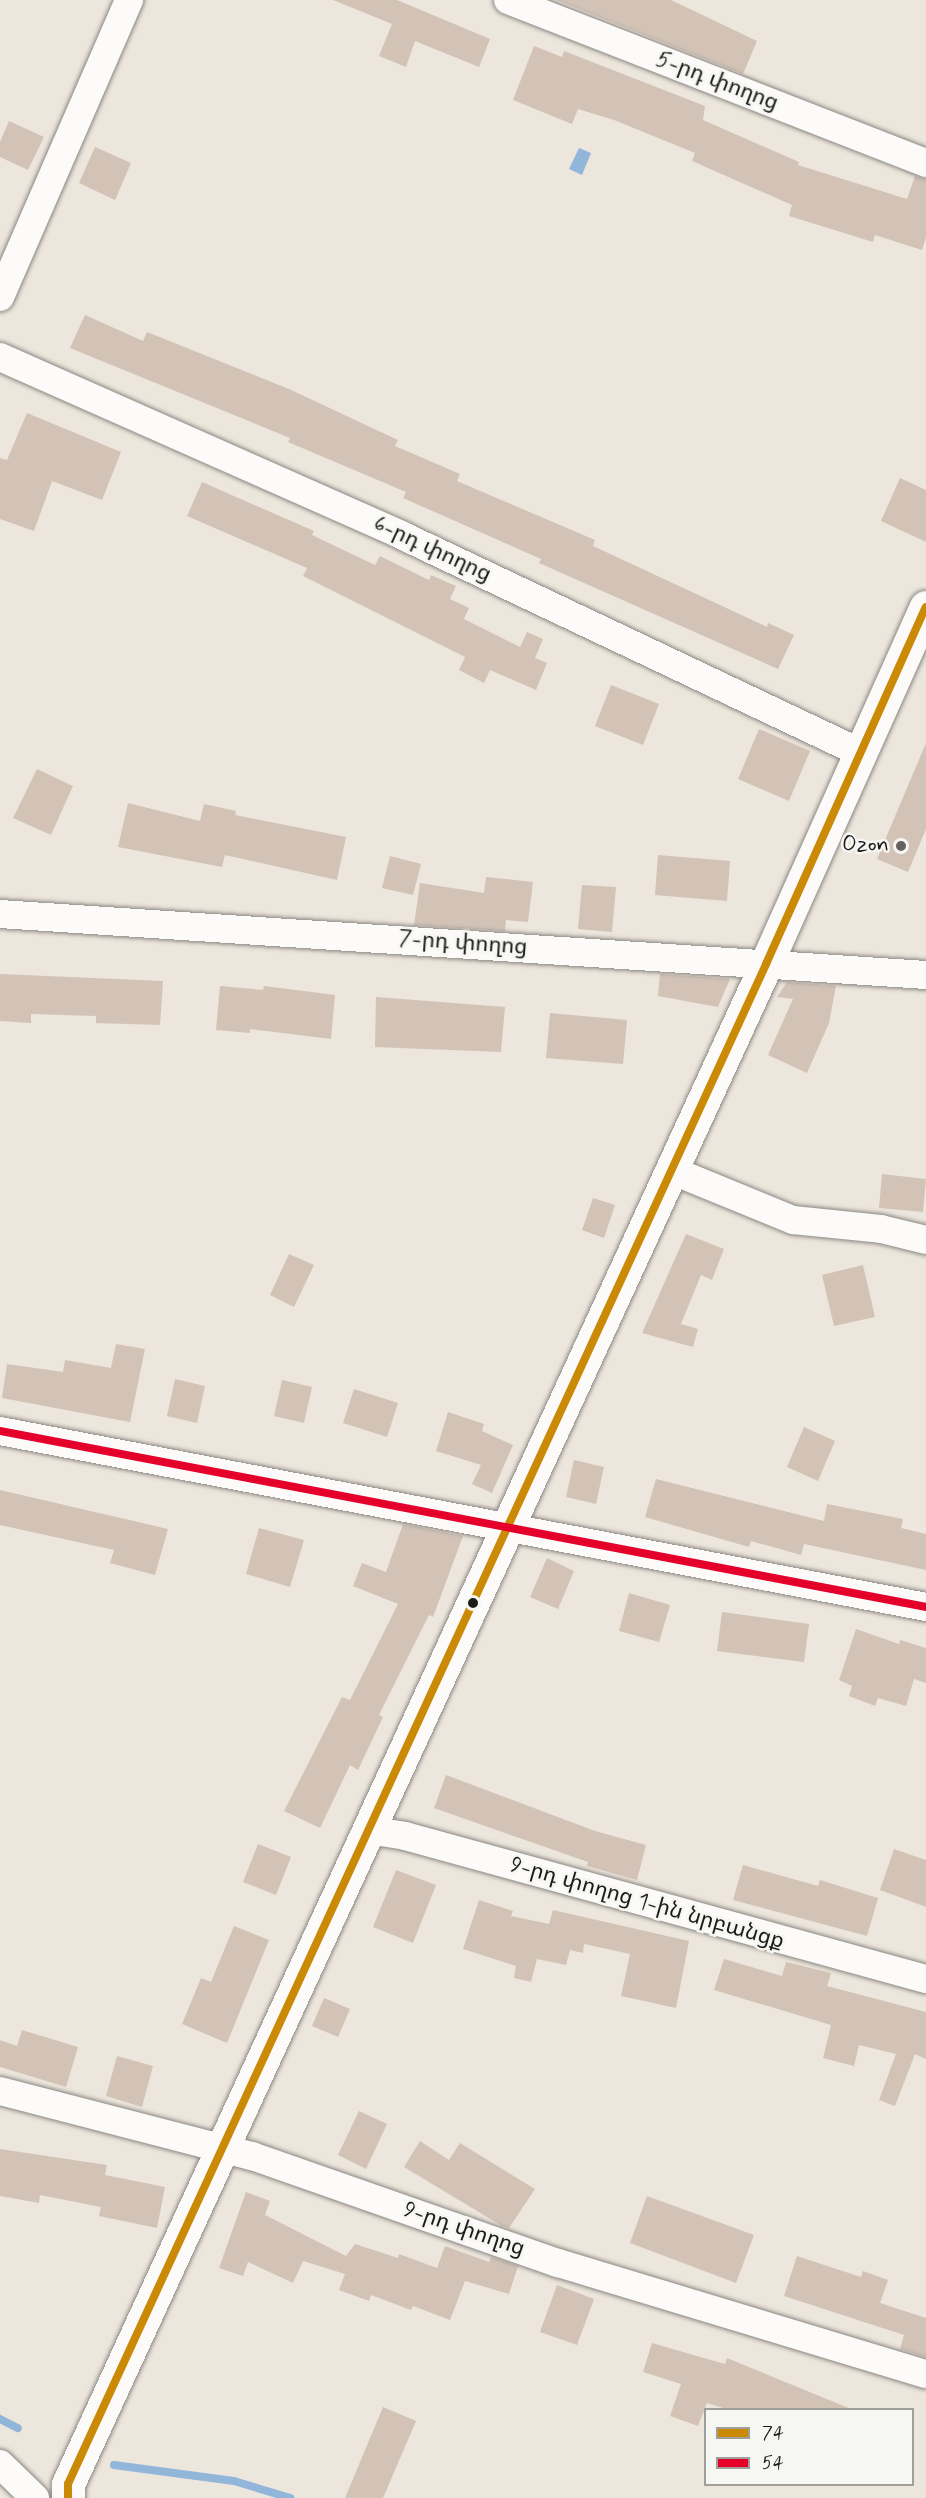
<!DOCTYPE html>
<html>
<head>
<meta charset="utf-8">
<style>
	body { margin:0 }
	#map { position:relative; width:926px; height:2498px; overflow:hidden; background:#ece6dc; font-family:Mynerve,"Noto Sans Armenian",sans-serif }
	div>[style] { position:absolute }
	.water>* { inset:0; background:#92b6da }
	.stream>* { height:8px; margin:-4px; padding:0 4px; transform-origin:4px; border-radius:4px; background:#92b6da }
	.building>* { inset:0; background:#d3c3b7 }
	.roads { filter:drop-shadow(0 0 2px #8b8782) drop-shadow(0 0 2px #8b8782) }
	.minor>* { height:28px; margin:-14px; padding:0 14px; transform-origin:14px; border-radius:14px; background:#fcfbfa }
	.primary>* { height:33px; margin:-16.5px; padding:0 16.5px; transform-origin:16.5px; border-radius:16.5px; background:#fcfbfa }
	.bus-1>* { height:8px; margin:-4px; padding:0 4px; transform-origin:4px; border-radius:4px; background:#cb8a06 }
	.bus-2>* { height:8px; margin:-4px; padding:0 4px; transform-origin:4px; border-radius:4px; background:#e4002b }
	.dots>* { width:16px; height:16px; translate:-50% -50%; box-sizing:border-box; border:3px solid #f6f6f2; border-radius:50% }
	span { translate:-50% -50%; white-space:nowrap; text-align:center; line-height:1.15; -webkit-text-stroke:5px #f6f6f2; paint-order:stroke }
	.street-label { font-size:22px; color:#1c1c1c }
	.poi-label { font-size:22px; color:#1c1c1c }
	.right { translate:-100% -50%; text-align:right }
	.legend { position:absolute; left:704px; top:2408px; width:210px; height:78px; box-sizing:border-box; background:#f6f6f2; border:2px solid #9f9f9c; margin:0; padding:8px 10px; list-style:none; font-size:18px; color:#1c1c1c }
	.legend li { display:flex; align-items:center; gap:12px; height:30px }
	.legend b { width:30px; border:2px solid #9f9f9c }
</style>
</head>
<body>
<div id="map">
	<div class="water">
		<i style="clip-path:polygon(579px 148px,591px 153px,582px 175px,569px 169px)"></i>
	</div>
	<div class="stream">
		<i style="left:0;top:2419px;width:20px;rotate:27deg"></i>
		<i style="left:114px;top:2465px;width:121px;rotate:7.6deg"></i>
		<i style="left:234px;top:2481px;width:59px;rotate:16.9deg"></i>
	</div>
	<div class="building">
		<i style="clip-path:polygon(333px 0,397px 0,490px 39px,479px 67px,415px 41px,406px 67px,379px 56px,392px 24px)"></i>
		<i style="clip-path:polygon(556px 0,671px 0,757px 41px,743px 74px)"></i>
		<i style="clip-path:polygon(534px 46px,562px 57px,564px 51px,705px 106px,703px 120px,799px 162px,798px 165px,907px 199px,915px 176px,926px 179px,926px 237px,922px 250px,875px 235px,873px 242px,789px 216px,792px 205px,692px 161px,695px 153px,614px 120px,578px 109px,572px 124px,513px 100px)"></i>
		<i style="clip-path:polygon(9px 121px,44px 137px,28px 170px,0 157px,0 142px)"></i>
		<i style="clip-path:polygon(95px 147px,131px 163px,115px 200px,79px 183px)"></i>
		<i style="clip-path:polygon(85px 315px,143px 341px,147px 332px,289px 389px,398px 440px,395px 446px,460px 474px,457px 481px,595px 540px,593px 546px,767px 627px,768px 623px,794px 635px,778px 669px,539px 563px,541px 559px,403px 498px,406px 492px,288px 442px,290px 438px,70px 348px)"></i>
		<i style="clip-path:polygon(27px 413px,121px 452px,102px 500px,52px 481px,34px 531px,0 519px,0 458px,7px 460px)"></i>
		<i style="clip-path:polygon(900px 478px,926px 490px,926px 542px,881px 521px)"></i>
		<i style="clip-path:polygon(202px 482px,314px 531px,312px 535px,375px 565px,380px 556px,429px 580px,431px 575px,456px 586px,450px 599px,469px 608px,464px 619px,520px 647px,527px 632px,543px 639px,535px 658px,547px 663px,536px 690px,490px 670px,484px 683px,459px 670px,465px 657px,303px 576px,307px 568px,187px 516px)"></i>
		<i style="clip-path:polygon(611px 685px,659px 704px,643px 745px,595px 726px)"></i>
		<i style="clip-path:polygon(759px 729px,810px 751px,789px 801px,738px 779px)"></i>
		<i style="clip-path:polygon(926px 743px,926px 829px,908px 872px,877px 859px)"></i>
		<i style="clip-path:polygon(37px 769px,73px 786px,51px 835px,13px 818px)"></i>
		<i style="clip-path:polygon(128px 803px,200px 821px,204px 804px,236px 811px,235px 815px,346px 837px,337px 880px,225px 855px,222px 867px,118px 847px)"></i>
		<i style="clip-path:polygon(658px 855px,730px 861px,727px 901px,655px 895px)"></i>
		<i style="clip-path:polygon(390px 856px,421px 864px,413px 895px,382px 888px)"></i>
		<i style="clip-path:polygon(486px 877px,533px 882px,528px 922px,506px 920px,505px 931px,414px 925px,420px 883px,484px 893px)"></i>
		<i style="clip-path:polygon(582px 885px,616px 887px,612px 932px,578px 929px)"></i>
		<i style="clip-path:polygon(0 974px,163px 981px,160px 1025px,96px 1023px,96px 1016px,31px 1014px,31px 1023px,0 1021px)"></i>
		<i style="clip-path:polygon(660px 974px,730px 979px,718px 1007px,658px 996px)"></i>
		<i style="clip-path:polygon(787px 982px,836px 986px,829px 1023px,807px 1073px,768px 1055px,793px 999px,777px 997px)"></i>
		<i style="clip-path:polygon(220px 986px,263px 990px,264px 986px,335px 995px,331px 1039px,250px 1029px,250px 1033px,216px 1030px)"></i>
		<i style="clip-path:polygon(376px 997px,505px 1007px,501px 1052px,375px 1047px)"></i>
		<i style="clip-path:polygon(550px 1013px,627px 1020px,623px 1064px,546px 1058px)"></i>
		<i style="clip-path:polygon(882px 1174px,926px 1179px,923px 1212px,879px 1208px)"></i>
		<i style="clip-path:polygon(593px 1198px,615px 1205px,604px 1238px,582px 1230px)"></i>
		<i style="clip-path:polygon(686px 1234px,724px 1249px,712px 1280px,701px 1275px,681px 1324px,698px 1329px,693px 1347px,642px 1333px)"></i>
		<i style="clip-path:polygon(289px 1254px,314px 1265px,294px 1307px,270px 1295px)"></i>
		<i style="clip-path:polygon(863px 1265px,875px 1317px,834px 1326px,822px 1275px)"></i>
		<i style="clip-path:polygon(116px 1344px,145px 1349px,130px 1422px,2px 1398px,7px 1364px,63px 1372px,65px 1360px,111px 1368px)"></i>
		<i style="clip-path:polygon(175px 1379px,205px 1386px,197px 1423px,167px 1416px)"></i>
		<i style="clip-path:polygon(282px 1380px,312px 1387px,304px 1423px,274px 1416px)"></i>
		<i style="clip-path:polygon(354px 1389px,398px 1403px,387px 1437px,343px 1423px)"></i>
		<i style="clip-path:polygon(448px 1412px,484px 1424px,482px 1431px,513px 1445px,492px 1493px,472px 1484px,481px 1465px,436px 1451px)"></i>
		<i style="clip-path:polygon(804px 1427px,835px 1441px,818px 1481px,787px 1467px)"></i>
		<i style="clip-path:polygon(574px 1460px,604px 1467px,596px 1504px,566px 1497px)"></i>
		<i style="clip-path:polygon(656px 1479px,824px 1521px,827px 1504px,903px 1519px,901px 1528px,926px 1534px,926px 1570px,804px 1544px,801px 1555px,751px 1541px,749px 1547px,645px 1517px)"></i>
		<i style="clip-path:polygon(0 1490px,168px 1529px,155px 1575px,110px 1563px,114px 1550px,0 1525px)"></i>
		<i style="clip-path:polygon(403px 1524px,463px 1536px,433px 1617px,429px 1615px,379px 1715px,383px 1717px,358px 1770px,350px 1765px,320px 1828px,284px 1811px,342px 1697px,350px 1700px,398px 1604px,353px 1586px,362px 1563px,386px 1572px)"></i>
		<i style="clip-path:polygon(259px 1528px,304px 1540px,290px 1587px,246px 1574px)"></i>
		<i style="clip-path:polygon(547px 1558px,574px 1571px,558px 1609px,530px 1597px)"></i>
		<i style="clip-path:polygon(629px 1593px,670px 1605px,659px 1642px,619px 1631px)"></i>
		<i style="clip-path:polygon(722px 1612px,809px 1624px,804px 1662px,717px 1651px)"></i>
		<i style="clip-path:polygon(856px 1629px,899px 1644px,900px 1640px,926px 1648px,926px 1683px,914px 1679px,906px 1706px,878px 1698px,875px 1706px,849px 1696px,852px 1686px,839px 1680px)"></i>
		<i style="clip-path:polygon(446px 1775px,595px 1831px,646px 1845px,637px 1880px,587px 1866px,588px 1862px,434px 1808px)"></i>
		<i style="clip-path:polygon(258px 1844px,291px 1857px,276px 1895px,243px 1882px)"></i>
		<i style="clip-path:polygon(894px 1849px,926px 1860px,926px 1907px,880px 1890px)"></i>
		<i style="clip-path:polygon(743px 1865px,818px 1886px,820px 1880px,878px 1898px,867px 1936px,733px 1900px)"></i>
		<i style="clip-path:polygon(396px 1870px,436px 1885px,413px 1943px,373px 1927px)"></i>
		<i style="clip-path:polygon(479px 1900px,513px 1911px,511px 1916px,549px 1924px,553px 1910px,689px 1941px,676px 2008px,621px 1996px,630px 1954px,584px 1944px,583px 1953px,570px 1950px,566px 1965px,537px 1959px,531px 1982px,514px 1978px,516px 1966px,463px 1949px)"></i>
		<i style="clip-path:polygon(234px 1926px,269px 1940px,227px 2043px,182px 2024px,201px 1978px,211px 1982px)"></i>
		<i style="clip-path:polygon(724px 1959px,782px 1976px,786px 1962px,831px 1973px,827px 1986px,926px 2012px,926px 2059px,915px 2054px,895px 2106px,879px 2100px,896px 2054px,859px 2045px,854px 2066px,823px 2058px,831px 2025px,714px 1990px)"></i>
		<i style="clip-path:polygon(324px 1998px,350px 2009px,338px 2037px,312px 2026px)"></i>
		<i style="clip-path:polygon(22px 2030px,78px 2047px,66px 2087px,0 2067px,0 2040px,17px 2046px)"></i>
		<i style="clip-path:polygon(117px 2056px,153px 2066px,142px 2107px,106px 2096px)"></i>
		<i style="clip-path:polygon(359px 2111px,387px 2124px,366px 2169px,338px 2155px)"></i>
		<i style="clip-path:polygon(420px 2141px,449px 2160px,460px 2143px,535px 2189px,509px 2228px,502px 2226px,404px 2167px)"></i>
		<i style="clip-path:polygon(0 2149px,107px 2165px,105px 2175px,165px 2187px,157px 2228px,99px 2216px,101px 2207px,40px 2195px,39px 2203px,0 2196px)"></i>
		<i style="clip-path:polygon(246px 2192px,270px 2201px,265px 2215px,346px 2256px,355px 2244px,398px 2258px,399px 2254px,437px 2268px,445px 2246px,489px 2262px,491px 2257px,518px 2266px,509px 2294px,465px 2281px,450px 2320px,413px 2306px,411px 2310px,371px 2295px,369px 2301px,339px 2290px,345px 2274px,303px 2261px,293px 2283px,248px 2262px,243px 2276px,219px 2268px)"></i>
		<i style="clip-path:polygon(647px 2196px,754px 2235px,736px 2283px,630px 2243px)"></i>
		<i style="clip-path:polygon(797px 2256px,861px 2277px,863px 2271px,888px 2280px,880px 2303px,926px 2318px,926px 2357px,900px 2349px,904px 2335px,784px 2296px)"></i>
		<i style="clip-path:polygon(557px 2285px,594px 2299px,577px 2345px,540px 2332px)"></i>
		<i style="clip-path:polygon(652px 2343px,725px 2364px,727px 2358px,851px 2409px,726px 2409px,707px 2403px,698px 2426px,670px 2416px,681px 2384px,643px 2372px)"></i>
		<i style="clip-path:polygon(383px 2407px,416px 2421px,383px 2498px,345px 2498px)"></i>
	</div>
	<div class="roads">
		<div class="minor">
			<i style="left:508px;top:0;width:449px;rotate:21.3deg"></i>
			<i style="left:0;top:297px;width:324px;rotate:-66.5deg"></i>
			<i style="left:0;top:357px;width:439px;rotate:23.9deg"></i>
			<i style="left:401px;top:535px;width:507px;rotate:25.35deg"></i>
			<i style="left:0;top:914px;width:928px;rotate:3.77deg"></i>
			<i style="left:671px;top:1170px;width:132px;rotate:22.3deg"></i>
			<i style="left:793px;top:1220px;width:88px;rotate:5.8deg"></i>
			<i style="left:881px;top:1229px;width:46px;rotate:13.7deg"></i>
			<i style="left:0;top:1431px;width:943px;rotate:10.76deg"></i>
			<i style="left:368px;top:1830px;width:37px;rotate:9deg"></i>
			<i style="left:405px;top:1836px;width:540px;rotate:15.35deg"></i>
			<i style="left:0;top:2091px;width:260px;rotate:14.5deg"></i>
			<i style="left:252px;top:2156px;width:324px;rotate:19.3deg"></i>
			<i style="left:558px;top:2263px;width:384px;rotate:16.8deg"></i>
			<i style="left:0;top:2464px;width:49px;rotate:44.2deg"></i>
		</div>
		<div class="primary">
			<i style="left:68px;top:2498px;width:14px;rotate:-90deg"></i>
			<i style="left:68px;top:2484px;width:1673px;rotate:-65.33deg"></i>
			<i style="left:766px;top:964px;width:391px;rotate:-65.9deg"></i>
		</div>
	</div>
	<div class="bus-1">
		<i style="left:68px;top:2498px;width:14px;rotate:-90deg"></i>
		<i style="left:68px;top:2484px;width:1673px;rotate:-65.33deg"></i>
		<i style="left:766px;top:964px;width:391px;rotate:-65.9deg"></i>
	</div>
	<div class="bus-2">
		<i style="left:0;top:1431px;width:943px;rotate:10.76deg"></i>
	</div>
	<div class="dots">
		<i style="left:901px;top:846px;background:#65635f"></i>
		<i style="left:473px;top:1603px;background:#1c1c1c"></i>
	</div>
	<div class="street-label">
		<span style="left:717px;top:82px;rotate:21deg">5-րդ փողոց</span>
		<span style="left:432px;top:550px;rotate:25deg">6-րդ փողոց</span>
		<span style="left:463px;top:944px;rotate:4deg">7-րդ փողոց</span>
		<span style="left:647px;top:1904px;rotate:16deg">9-րդ փողոց 1-ին նրբանցք</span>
		<span style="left:464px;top:2230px;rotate:19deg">9-րդ փողոց</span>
	</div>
	<div class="poi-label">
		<span class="right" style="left:889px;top:846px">Ozon</span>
	</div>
	<ul class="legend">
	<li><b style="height:8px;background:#cb8a06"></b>74</li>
	<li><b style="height:8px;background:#e4002b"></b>54</li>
	</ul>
</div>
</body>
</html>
